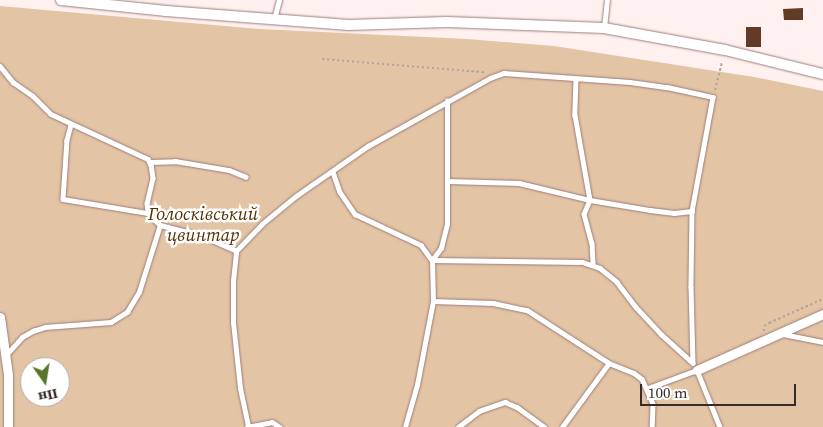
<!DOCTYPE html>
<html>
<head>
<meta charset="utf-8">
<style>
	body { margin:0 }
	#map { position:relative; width:823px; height:427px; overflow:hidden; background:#fff1ef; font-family:"Source Serif 4",serif }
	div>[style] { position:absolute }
	.green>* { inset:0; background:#e3c4a4 }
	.building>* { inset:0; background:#623b27 }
	.path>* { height:2px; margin-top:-1px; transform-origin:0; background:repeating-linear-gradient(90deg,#b1a4a2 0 2.5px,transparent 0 5px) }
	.roads { filter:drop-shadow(0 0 1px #9c7e7a) drop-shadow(0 0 1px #9c7e7a) }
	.service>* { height:4.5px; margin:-2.25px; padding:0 2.25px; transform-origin:2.25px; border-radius:2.25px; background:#fff }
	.minor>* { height:9px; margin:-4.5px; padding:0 4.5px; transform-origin:4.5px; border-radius:4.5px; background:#fff }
	.tertiary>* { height:10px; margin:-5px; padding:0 5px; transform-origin:5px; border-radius:5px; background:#fff }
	span { translate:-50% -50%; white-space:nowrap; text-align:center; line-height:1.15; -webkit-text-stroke:5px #fff; paint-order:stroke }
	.park-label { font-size:18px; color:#523001; font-style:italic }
	.north { position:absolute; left:20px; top:357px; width:50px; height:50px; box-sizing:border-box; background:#fff; border:1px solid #afaaa9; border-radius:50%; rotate:167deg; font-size:14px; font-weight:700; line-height:20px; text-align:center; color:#372b29 }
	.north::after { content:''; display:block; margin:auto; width:18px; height:22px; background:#58752a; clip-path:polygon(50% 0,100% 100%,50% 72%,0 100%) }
	.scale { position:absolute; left:640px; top:384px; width:156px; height:22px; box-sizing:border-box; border:2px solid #372b29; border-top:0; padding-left:6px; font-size:15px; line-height:18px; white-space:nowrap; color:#372b29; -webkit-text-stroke:4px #fff; paint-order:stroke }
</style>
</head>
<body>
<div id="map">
	<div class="green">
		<i style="clip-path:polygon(evenodd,0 6px,260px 29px,467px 39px,554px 46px,754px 77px,823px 91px,823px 427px,0 427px,0 6px,30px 367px,60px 367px,60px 397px,30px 397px,30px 367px)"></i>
	</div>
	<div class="building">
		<i style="clip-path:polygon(803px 8px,803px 20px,784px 20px,783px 9px)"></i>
		<i style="clip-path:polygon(746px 27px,761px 27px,761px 47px,746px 47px)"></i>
	</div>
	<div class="path">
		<i style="left:322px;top:59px;width:164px;rotate:4.6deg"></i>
		<i style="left:715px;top:90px;width:30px;rotate:-76deg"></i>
		<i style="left:764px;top:331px;width:5px;rotate:-90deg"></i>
		<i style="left:764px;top:326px;width:6px;rotate:-31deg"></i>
		<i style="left:769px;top:323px;width:59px;rotate:-24deg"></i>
	</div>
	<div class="roads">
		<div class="service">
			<i style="left:274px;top:19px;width:20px;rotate:-75deg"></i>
			<i style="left:604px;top:28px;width:28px;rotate:-84deg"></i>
			<i style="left:0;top:66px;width:21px;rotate:51deg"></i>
			<i style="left:13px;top:82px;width:24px;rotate:35deg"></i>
			<i style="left:33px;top:96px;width:25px;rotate:45deg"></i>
			<i style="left:51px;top:114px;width:107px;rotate:24.9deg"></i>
			<i style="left:148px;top:159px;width:7px;rotate:63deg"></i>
			<i style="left:151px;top:165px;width:13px;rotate:81deg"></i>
			<i style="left:153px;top:178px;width:26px;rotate:103deg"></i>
			<i style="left:147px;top:203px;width:10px;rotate:84deg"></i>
			<i style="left:148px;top:213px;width:17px;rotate:45deg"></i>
			<i style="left:576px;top:79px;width:36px;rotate:92deg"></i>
			<i style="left:575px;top:115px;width:86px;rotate:80deg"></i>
			<i style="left:590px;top:200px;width:15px;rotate:113deg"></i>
			<i style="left:584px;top:214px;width:30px;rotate:75deg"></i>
			<i style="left:592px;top:243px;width:22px;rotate:87deg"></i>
			<i style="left:71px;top:125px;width:16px;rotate:105deg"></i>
			<i style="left:67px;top:140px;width:59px;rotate:93.9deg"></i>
			<i style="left:63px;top:199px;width:86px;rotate:9.4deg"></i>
			<i style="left:151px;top:162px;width:24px;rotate:-2deg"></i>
			<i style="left:175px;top:161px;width:55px;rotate:9.5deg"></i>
			<i style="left:229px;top:170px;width:18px;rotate:22deg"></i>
			<i style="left:333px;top:172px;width:21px;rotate:71deg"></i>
			<i style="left:340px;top:192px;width:27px;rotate:56deg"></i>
			<i style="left:355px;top:214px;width:73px;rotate:25.2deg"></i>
			<i style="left:421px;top:245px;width:19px;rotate:54deg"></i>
			<i style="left:432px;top:260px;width:150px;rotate:0.8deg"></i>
			<i style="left:582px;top:262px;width:19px;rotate:18deg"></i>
			<i style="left:600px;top:268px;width:22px;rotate:39deg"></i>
			<i style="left:617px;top:282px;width:31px;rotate:53deg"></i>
			<i style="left:636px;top:307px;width:37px;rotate:47deg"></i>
			<i style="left:661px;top:334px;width:43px;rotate:42.2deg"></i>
			<i style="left:448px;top:181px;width:71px;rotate:1.6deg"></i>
			<i style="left:519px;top:183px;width:73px;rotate:13.5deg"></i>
			<i style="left:590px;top:200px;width:61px;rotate:9.5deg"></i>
			<i style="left:650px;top:210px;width:24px;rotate:7deg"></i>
			<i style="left:674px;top:213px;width:18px;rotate:-6deg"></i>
			<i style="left:433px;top:301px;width:60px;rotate:1.9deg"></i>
			<i style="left:493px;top:303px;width:35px;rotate:12deg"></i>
			<i style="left:527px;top:310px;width:98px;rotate:32.9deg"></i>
			<i style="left:609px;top:363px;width:27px;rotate:22deg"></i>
			<i style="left:634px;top:373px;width:10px;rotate:37deg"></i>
			<i style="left:642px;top:379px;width:27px;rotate:66deg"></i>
			<i style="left:653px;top:404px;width:23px;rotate:92deg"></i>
			<i style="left:783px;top:334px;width:41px;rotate:11.3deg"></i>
			<i style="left:6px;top:355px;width:24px;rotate:-48deg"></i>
			<i style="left:22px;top:337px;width:13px;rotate:-29deg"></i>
			<i style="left:33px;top:331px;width:13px;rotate:-18deg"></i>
			<i style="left:45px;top:327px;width:66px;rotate:-4.3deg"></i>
			<i style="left:111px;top:322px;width:19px;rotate:-32deg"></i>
			<i style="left:127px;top:312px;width:23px;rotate:-59deg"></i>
			<i style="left:139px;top:292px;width:70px;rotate:-72.6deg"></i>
			<i style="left:160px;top:225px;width:44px;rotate:14.3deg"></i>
			<i style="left:203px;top:236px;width:36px;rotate:24deg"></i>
			<i style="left:697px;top:370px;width:61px;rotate:68deg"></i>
			<i style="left:648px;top:388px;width:52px;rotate:-20.2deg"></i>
			<i style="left:248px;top:426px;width:39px;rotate:-102deg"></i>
			<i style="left:240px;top:388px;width:66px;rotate:-96.1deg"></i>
			<i style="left:233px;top:322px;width:41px;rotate:-90deg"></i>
			<i style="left:233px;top:281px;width:30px;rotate:-84deg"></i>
			<i style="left:236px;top:251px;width:37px;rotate:-46deg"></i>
			<i style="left:262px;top:224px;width:44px;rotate:-39.5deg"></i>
			<i style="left:296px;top:196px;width:88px;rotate:-34.8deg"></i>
			<i style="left:368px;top:146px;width:140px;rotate:-29.1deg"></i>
			<i style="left:490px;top:78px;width:15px;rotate:-20deg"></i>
			<i style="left:504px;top:73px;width:126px;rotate:4.1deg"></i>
			<i style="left:630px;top:82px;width:37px;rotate:8deg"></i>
			<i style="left:667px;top:87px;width:47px;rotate:12.3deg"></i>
			<i style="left:713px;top:97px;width:116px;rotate:100.4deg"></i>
			<i style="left:692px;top:211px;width:76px;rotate:90.8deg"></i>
			<i style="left:691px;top:287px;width:75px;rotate:88.5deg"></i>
			<i style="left:247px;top:427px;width:25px;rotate:-11deg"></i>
			<i style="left:272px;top:422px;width:9px;rotate:32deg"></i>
			<i style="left:405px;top:427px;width:44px;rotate:-74.1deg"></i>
			<i style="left:417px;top:385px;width:86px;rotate:-79.2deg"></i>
			<i style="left:433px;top:301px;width:41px;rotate:-91.4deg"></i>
			<i style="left:432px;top:260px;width:15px;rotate:-53deg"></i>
			<i style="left:441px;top:248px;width:25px;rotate:-76deg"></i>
			<i style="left:447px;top:224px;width:123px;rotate:-90deg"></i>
			<i style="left:458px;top:427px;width:26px;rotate:-37deg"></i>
			<i style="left:479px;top:411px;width:28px;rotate:-19deg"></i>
			<i style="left:505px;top:402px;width:13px;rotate:23deg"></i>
			<i style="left:517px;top:407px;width:34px;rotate:36deg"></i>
			<i style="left:562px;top:427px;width:79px;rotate:-53.7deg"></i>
		</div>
		<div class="minor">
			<i style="left:0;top:317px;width:59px;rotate:82.1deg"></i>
			<i style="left:8px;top:375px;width:52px;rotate:90deg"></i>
			<i style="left:697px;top:370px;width:138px;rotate:-24deg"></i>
		</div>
		<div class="tertiary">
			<i style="left:61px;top:0;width:106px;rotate:6deg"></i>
			<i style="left:166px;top:11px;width:183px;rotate:4.4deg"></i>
			<i style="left:348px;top:25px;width:99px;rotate:-1.7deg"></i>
			<i style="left:447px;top:22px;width:157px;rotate:2.2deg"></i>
			<i style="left:604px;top:28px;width:123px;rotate:10.3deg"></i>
			<i style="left:725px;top:50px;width:101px;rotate:13.8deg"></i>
		</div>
	</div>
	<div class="park-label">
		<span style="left:203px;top:225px">Голосківський<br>цвинтар</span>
	</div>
	<div class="north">Пн</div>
	<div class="scale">100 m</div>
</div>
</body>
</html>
